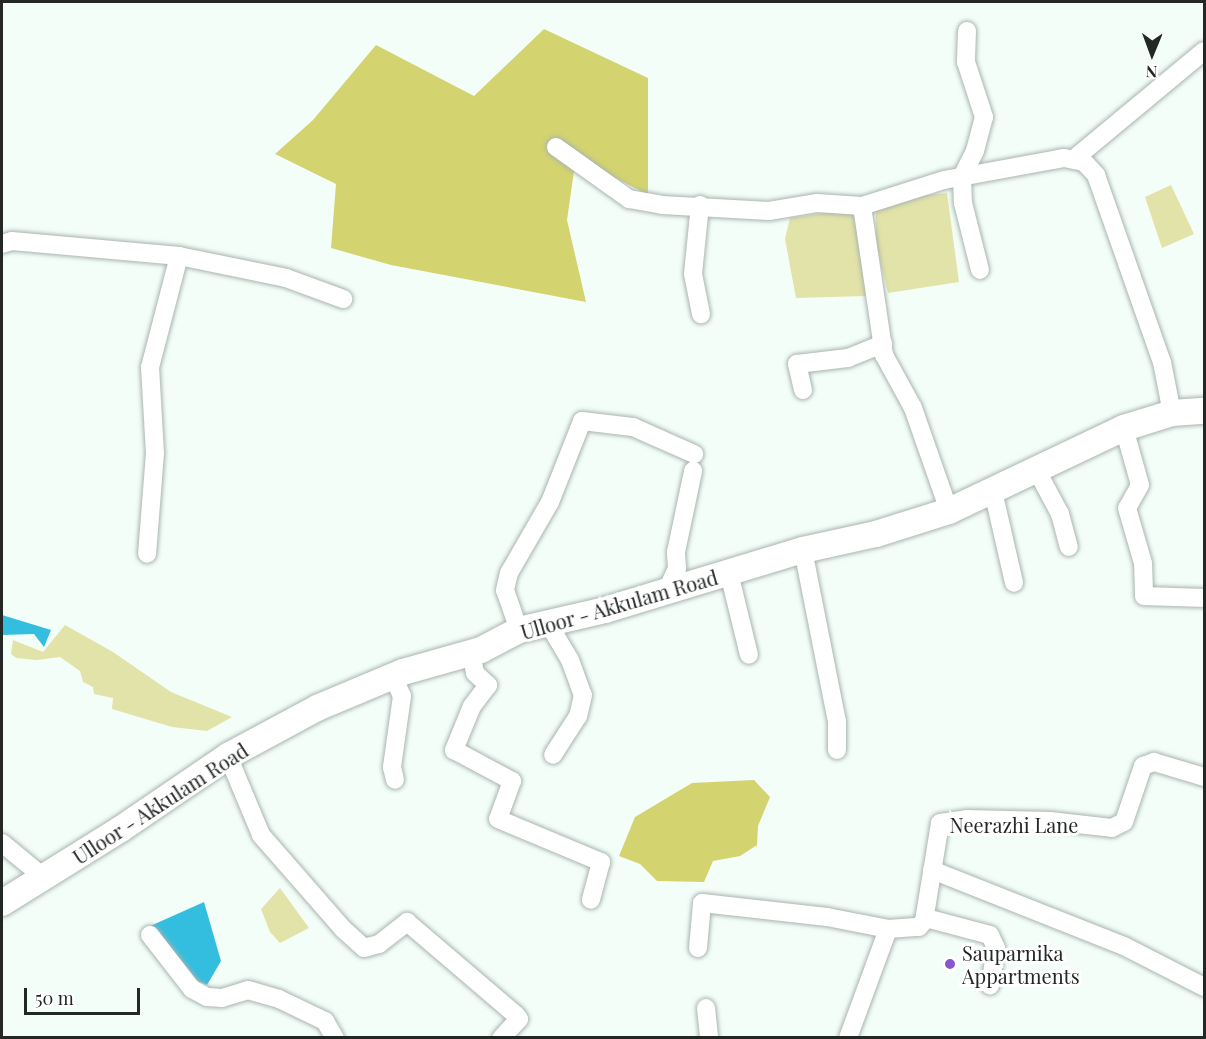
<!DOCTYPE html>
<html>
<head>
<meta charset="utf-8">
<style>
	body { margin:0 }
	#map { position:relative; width:1206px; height:1039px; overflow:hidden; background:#f3fef8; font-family:"Playfair Display",serif }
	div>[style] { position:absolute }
	.green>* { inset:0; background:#e2e3a8 }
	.forest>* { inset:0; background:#d3d370 }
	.water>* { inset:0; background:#33bedf }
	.roads { filter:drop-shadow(0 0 2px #aab4af) drop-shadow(0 0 2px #aab4af) }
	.minor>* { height:18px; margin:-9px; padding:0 9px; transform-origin:9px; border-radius:9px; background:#fff }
	.secondary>* { height:26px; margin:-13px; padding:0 13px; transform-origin:13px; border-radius:13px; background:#fff }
	.dots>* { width:16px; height:16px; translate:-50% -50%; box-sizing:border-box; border:3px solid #fff; border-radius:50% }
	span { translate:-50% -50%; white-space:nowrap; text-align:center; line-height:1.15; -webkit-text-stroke:6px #fff; paint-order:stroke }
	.street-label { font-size:20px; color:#232725 }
	.poi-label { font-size:20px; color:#232725 }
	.left { translate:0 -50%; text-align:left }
	.frame { position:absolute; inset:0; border:3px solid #232725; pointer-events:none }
	.north { position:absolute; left:1122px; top:24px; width:60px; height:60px; -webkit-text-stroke:4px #fff; paint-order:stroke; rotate:181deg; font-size:16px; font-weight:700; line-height:24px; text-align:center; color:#232725 }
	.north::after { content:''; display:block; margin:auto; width:21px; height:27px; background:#232725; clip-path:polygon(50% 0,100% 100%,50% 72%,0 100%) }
	.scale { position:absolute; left:24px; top:988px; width:116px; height:27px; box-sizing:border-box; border:3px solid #232725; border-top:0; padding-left:8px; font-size:18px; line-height:21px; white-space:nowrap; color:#232725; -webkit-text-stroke:4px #fff; paint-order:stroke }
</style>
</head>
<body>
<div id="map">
	<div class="green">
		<i style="clip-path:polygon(1171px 185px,1194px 234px,1162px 248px,1145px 197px)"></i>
		<i style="clip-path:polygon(947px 193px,959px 282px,888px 293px,876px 244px,876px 209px,918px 196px)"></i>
		<i style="clip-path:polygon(856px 208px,866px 296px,796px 298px,785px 239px,790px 218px)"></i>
		<i style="clip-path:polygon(65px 625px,113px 652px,171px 692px,232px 717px,207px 731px,172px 727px,112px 709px,113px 698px,94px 694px,93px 687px,83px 682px,80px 671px,60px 657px,37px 660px,16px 658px,11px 654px,13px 640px,43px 652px)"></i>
		<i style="clip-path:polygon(280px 888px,309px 928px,280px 943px,270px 932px,261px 909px)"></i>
	</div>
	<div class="forest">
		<i style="clip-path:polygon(544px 29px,648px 78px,648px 195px,576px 157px,567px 220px,586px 302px,391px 265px,331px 248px,336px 184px,275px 154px,313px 120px,376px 45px,474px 96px)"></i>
		<i style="clip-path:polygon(754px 780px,770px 797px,758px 826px,757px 845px,740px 856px,713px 861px,704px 882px,657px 881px,640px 864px,619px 856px,635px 817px,692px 783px)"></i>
	</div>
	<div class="water">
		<i style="clip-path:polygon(2px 615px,51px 630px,44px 647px,34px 634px,2px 635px)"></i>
		<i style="clip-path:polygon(204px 902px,221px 961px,207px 985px,178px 972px,148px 927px)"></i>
	</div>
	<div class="roads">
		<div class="minor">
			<i style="left:967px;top:31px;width:31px;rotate:92deg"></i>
			<i style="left:966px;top:62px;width:58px;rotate:71.9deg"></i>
			<i style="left:984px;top:117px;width:35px;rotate:105deg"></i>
			<i style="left:975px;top:151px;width:29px;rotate:117deg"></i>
			<i style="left:962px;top:177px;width:26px;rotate:88deg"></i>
			<i style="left:963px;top:203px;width:69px;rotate:75.8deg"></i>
			<i style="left:556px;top:147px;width:90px;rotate:35.5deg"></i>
			<i style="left:629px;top:199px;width:34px;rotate:10deg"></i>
			<i style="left:662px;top:205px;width:107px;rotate:3.2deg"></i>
			<i style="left:769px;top:211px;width:49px;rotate:-9.5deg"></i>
			<i style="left:817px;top:203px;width:45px;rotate:3.8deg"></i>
			<i style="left:862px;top:206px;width:86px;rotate:-17.6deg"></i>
			<i style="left:944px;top:180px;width:122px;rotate:-10.4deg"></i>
			<i style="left:1064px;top:158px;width:20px;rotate:11deg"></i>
			<i style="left:1084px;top:162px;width:18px;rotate:47deg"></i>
			<i style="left:1096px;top:175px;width:198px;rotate:70.6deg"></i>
			<i style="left:1162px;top:362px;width:52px;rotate:78.9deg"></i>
			<i style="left:1074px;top:159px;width:169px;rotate:-39.7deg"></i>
			<i style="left:700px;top:205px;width:69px;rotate:95.8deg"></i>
			<i style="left:693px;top:274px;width:41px;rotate:78.7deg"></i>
			<i style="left:862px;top:206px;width:151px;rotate:81.6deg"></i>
			<i style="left:884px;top:355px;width:60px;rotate:61.3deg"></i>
			<i style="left:913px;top:408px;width:109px;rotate:70.7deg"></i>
			<i style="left:2px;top:244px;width:10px;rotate:-17deg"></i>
			<i style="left:12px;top:241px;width:168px;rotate:5.1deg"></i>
			<i style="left:179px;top:256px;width:115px;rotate:104.6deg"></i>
			<i style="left:150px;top:367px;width:86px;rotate:86.7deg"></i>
			<i style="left:155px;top:453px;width:101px;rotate:94.5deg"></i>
			<i style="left:179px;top:256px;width:109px;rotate:11.6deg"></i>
			<i style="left:286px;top:278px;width:61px;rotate:20.2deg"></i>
			<i style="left:803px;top:390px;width:27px;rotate:-103deg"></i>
			<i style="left:797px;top:364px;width:51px;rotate:-6.7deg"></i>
			<i style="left:848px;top:358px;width:38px;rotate:-22deg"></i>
			<i style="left:1124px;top:428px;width:59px;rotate:74.3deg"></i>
			<i style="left:1140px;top:485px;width:26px;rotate:119deg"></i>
			<i style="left:1127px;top:508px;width:57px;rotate:73.8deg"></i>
			<i style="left:1143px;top:563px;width:33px;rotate:88deg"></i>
			<i style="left:1144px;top:596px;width:60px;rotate:1.9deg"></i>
			<i style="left:1036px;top:469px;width:51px;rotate:61.9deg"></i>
			<i style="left:1060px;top:514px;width:34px;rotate:75deg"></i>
			<i style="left:993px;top:491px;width:94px;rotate:77.1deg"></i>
			<i style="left:803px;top:550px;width:175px;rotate:78.8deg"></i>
			<i style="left:837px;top:722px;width:28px;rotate:90deg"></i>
			<i style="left:729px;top:573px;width:84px;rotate:76.3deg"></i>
			<i style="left:666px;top:592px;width:26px;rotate:-65deg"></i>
			<i style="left:677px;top:568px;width:16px;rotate:-94deg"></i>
			<i style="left:676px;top:552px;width:83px;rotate:-78.1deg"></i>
			<i style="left:548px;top:623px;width:43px;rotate:59.3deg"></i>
			<i style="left:570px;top:660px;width:37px;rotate:70deg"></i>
			<i style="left:583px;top:695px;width:22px;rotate:103deg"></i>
			<i style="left:578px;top:716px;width:46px;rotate:122.7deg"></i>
			<i style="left:519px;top:630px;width:42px;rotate:-109.3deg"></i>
			<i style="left:505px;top:590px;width:17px;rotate:-77deg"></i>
			<i style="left:509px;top:573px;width:82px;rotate:-60deg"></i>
			<i style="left:550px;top:502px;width:87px;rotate:-68.4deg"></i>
			<i style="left:582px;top:421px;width:51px;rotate:6.7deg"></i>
			<i style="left:633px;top:427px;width:67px;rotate:23.9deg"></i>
			<i style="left:471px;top:652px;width:21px;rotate:79deg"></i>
			<i style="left:475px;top:673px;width:18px;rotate:43deg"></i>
			<i style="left:488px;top:685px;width:26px;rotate:127deg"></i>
			<i style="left:472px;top:706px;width:48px;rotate:112.2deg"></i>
			<i style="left:454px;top:750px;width:66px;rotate:28.1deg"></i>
			<i style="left:512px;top:781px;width:40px;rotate:110.2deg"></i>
			<i style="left:498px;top:819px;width:112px;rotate:22.7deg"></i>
			<i style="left:601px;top:862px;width:39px;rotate:105deg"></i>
			<i style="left:393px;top:676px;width:22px;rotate:66deg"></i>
			<i style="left:402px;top:696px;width:72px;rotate:98deg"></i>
			<i style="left:392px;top:767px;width:13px;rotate:77deg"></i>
			<i style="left:228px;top:756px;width:86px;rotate:67.3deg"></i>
			<i style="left:261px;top:835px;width:125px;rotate:48.9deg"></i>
			<i style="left:343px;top:929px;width:28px;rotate:42deg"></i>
			<i style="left:364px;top:948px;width:16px;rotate:-15deg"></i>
			<i style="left:379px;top:944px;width:36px;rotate:-38deg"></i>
			<i style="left:407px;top:922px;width:143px;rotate:40.5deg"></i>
			<i style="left:516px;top:1015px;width:5px;rotate:53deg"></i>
			<i style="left:519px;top:1019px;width:26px;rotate:133deg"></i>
			<i style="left:2px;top:843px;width:52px;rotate:39.5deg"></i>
			<i style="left:932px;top:870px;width:206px;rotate:21.6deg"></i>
			<i style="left:1124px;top:946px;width:90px;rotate:27.1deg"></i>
			<i style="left:926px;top:918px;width:66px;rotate:14.9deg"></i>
			<i style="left:990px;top:935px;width:14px;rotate:65deg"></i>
			<i style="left:996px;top:948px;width:38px;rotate:99deg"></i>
			<i style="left:150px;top:935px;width:68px;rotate:52.1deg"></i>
			<i style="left:192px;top:989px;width:17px;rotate:28deg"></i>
			<i style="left:207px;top:997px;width:15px;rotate:4deg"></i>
			<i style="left:222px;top:998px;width:27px;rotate:-17deg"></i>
			<i style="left:248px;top:990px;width:32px;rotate:16deg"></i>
			<i style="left:279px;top:999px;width:51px;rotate:25.6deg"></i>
			<i style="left:325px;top:1021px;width:20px;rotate:60deg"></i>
			<i style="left:698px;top:948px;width:45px;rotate:-84.9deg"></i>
			<i style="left:702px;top:903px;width:126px;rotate:6.4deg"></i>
			<i style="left:827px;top:917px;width:62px;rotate:11.1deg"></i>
			<i style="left:706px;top:1008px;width:30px;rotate:84deg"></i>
			<i style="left:848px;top:1038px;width:116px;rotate:-69.8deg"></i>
			<i style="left:888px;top:929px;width:31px;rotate:-4deg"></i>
			<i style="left:919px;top:927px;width:8px;rotate:-50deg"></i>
			<i style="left:924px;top:921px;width:99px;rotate:-80.7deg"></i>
			<i style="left:940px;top:823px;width:27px;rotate:-8deg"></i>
			<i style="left:967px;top:819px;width:83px;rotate:1.4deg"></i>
			<i style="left:1050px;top:821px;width:62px;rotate:6.4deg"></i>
			<i style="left:1112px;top:828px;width:13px;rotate:-27deg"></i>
			<i style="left:1124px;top:822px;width:59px;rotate:-71.3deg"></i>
			<i style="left:1143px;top:766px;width:12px;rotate:-20deg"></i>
			<i style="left:1154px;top:762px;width:52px;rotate:16.7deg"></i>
		</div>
		<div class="secondary">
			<i style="left:2px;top:903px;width:140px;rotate:-31.9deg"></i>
			<i style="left:121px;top:829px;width:130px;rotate:-34.3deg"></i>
			<i style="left:228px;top:756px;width:101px;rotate:-28.3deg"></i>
			<i style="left:317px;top:708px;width:93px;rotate:-22.7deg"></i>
			<i style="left:403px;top:672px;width:81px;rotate:-15.8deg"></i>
			<i style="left:481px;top:650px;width:43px;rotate:-27.8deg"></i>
			<i style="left:519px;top:630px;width:88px;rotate:-13.1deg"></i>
			<i style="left:605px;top:610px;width:207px;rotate:-16.9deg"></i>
			<i style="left:803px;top:550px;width:75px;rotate:-12.4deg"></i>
			<i style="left:876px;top:534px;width:77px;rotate:-17.5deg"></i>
			<i style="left:949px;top:511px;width:194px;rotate:-25.4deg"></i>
			<i style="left:1124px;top:428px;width:50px;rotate:-17.4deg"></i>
			<i style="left:1172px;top:413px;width:32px;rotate:-4deg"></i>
		</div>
	</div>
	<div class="dots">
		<i style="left:950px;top:964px;background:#8956cf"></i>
	</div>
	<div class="street-label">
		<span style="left:619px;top:604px;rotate:-16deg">Ulloor - Akkulam Road</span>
		<span style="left:160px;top:803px;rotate:-33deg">Ulloor - Akkulam Road</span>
		<span style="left:1014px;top:824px">Neerazhi Lane</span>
	</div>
	<div class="poi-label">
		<span class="left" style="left:962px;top:964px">Sauparnika<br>Appartments</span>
	</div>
	<div class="frame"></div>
	<div class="north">N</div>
	<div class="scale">50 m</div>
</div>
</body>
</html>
